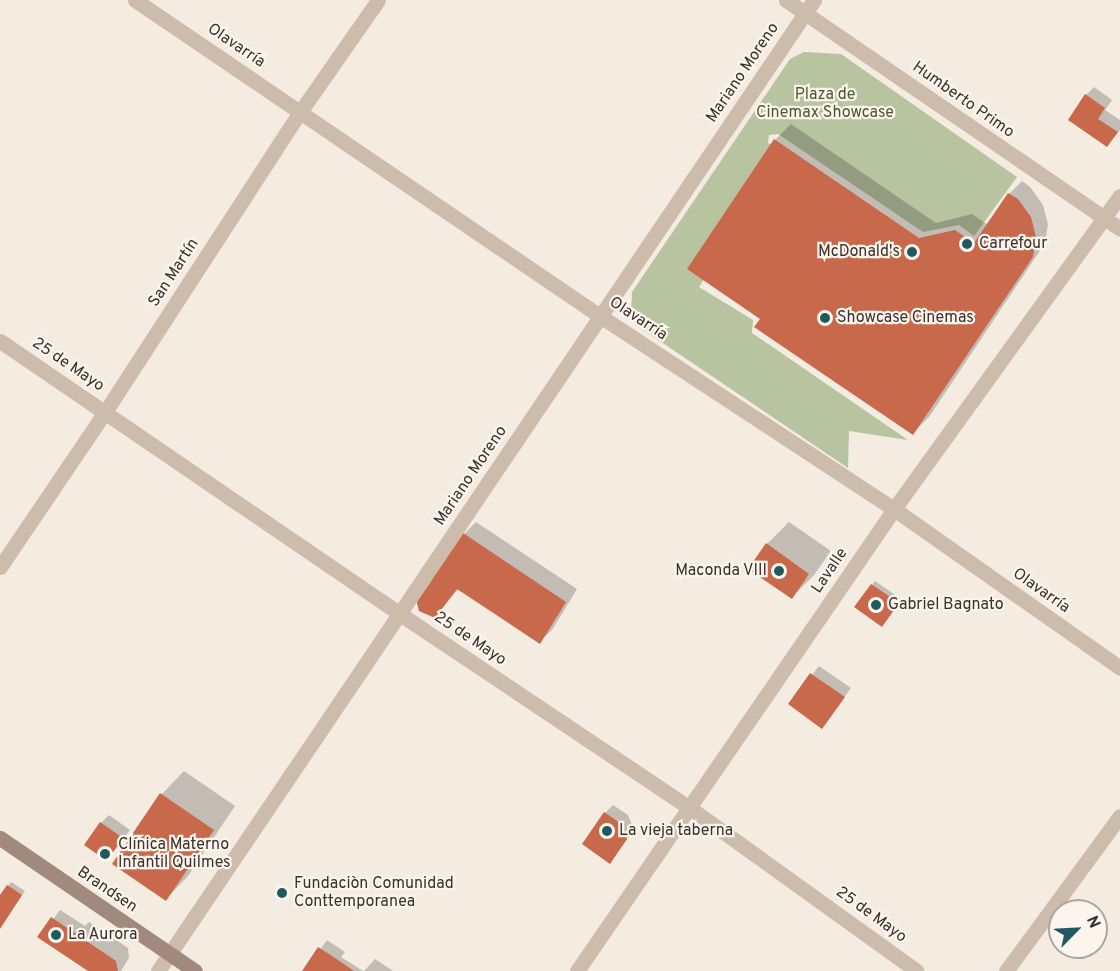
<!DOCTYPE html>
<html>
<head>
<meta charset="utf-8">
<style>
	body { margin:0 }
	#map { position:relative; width:1120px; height:971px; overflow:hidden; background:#f4ebe1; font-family:Overpass,sans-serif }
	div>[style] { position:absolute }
	.green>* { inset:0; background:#b8c4a0 }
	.shadow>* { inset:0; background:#0003 }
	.building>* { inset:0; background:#c8694b }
	.minor>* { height:15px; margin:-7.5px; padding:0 7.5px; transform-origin:7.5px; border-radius:7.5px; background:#cdbbac }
	.secondary>* { height:15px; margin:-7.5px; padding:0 7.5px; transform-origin:7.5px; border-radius:7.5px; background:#a18a7d }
	.dots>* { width:16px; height:16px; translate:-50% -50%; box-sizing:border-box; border:3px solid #fbf5ee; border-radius:50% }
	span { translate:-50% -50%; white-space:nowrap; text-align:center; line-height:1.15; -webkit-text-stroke:4.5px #fbf5ee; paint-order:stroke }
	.street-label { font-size:16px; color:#3b302b }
	.park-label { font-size:16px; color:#4a5a2e }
	.poi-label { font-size:16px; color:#3b302b }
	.left { translate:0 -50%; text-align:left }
	.right { translate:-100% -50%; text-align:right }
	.north { position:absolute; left:1048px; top:899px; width:60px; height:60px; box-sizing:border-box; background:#fbf5ee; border:2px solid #aea6a0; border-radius:50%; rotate:66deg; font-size:16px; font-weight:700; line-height:24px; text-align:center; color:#3b302b }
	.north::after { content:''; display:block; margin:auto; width:21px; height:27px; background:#1f5a5e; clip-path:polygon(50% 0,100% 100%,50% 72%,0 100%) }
</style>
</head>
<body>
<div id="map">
	<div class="green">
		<i style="clip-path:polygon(804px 52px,841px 54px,1017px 177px,974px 236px,959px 225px,923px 232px,778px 134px,769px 135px,768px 143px,787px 154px,699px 287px,753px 320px,752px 333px,908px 440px,849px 431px,848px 468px,636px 325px,631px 314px,632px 292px,790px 59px)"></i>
	</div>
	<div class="shadow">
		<i style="clip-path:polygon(1094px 87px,1112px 100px,1105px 110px,1120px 120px,1120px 130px,1107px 145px,1086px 95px)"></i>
		<i style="clip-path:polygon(791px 124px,936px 223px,972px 214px,988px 225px,1009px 194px,1022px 181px,1030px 187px,1043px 205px,1048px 224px,1045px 243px,929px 417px,913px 433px,762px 318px,775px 140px)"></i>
		<i style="clip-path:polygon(476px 522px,577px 589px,552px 630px,539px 642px,459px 588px,435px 616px,464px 534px)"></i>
		<i style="clip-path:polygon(789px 522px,831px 551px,814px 575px,791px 598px,767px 544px)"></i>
		<i style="clip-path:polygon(875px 581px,901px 599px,885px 621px,856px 607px)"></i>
		<i style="clip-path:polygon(819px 666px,851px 688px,822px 727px,790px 704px)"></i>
		<i style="clip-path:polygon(184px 771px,235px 806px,188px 876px,166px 899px,115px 864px,162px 794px)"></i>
		<i style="clip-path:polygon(613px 805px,628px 815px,634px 830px,610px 862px,605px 813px)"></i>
		<i style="clip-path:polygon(109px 815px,130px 830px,107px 859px,101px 823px)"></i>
		<i style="clip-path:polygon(11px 882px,25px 891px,0 928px,0 897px)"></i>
		<i style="clip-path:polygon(60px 910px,85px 926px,89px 922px,128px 948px,129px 958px,121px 971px,91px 971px,40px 936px)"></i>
		<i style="clip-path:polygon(327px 940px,345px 952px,341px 957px,363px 971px,304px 971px)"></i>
		<i style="clip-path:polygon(375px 959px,393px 971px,364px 971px)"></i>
	</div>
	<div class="building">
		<i style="clip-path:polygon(1085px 94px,1105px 108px,1098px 119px,1118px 132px,1107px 147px,1068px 120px)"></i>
		<i style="clip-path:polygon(774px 139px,919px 238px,955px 230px,974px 243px,1008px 193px,1018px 199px,1031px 217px,1036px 237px,1033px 257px,913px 435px,754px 327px,760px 319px,687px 269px)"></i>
		<i style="clip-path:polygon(463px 533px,566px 602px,540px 644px,457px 589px,435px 618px,419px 611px,416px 599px)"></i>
		<i style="clip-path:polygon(766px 543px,809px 574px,792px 599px,748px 569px)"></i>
		<i style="clip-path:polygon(871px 584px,899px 603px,882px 627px,854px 607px)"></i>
		<i style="clip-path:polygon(810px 673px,845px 697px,822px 729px,788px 704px)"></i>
		<i style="clip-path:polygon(160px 793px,214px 830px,166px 901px,112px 864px)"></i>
		<i style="clip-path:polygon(604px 812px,620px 823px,627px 839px,610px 864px,582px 844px)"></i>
		<i style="clip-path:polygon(100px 822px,123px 838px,107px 861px,84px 845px)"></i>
		<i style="clip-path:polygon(7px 885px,22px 895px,0 929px,0 895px)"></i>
		<i style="clip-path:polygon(51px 917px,116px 961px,118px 971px,88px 971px,37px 937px)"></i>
		<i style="clip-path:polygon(318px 947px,338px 960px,354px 971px,302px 971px)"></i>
	</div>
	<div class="minor">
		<i style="left:135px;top:0;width:562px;rotate:34.2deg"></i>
		<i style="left:600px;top:316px;width:352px;rotate:33.3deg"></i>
		<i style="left:894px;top:509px;width:276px;rotate:35.1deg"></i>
		<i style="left:786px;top:0;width:405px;rotate:34.4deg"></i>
		<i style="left:0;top:341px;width:484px;rotate:34.3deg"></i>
		<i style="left:400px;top:614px;width:349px;rotate:33.8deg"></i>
		<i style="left:690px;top:808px;width:279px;rotate:35.7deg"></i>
		<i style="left:0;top:567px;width:187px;rotate:-55.9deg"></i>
		<i style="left:105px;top:412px;width:358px;rotate:-57deg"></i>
		<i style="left:300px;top:112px;width:136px;rotate:-55.1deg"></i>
		<i style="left:158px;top:971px;width:1172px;rotate:-55.96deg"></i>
		<i style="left:577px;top:971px;width:560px;rotate:-55.54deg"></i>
		<i style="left:894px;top:509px;width:386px;rotate:-54.2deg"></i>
		<i style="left:1006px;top:971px;width:192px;rotate:-53.7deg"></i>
	</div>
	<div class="secondary">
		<i style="left:0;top:838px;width:236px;rotate:34.3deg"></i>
	</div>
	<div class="dots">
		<i style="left:967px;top:244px;background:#1f5a5e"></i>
		<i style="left:912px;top:252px;background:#1f5a5e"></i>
		<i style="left:825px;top:318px;background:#1f5a5e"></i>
		<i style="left:779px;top:571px;background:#1f5a5e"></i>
		<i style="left:876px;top:605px;background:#1f5a5e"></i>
		<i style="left:607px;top:831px;background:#1f5a5e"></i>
		<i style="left:105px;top:854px;background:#1f5a5e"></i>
		<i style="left:282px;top:893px;background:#1f5a5e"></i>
		<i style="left:56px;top:935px;background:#1f5a5e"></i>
	</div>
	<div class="street-label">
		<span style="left:236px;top:46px;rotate:34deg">Olavarría</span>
		<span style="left:743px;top:73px;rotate:-56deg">Mariano Moreno</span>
		<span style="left:963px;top:100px;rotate:35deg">Humberto Primo</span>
		<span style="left:174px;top:273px;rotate:-57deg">San Martín</span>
		<span style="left:638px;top:319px;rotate:33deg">Olavarría</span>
		<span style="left:68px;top:365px;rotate:34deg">25 de Mayo</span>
		<span style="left:471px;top:476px;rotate:-56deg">Mariano Moreno</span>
		<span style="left:830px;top:571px;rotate:-56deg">Lavalle</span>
		<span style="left:1041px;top:591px;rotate:35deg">Olavarría</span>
		<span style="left:470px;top:639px;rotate:34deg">25 de Mayo</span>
		<span style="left:107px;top:890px;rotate:34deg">Brandsen</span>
		<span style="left:871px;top:915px;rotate:36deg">25 de Mayo</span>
	</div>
	<div class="park-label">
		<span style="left:825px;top:104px">Plaza de<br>Cinemax Showcase</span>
	</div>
	<div class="poi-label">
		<span class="left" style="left:979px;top:244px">Carrefour</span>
		<span class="right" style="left:900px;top:252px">McDonald's</span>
		<span class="left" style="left:837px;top:318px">Showcase Cinemas</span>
		<span class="right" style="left:767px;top:571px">Maconda VIII</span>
		<span class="left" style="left:888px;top:605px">Gabriel Bagnato</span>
		<span class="left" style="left:619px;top:831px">La vieja taberna</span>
		<span class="left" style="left:118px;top:854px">Clínica Materno<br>Infantil Quilmes</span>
		<span class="left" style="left:294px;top:893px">Fundaciòn Comunidad<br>Conttemporanea</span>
		<span class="left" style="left:68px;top:935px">La Aurora</span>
	</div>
	<div class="north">N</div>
</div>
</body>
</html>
